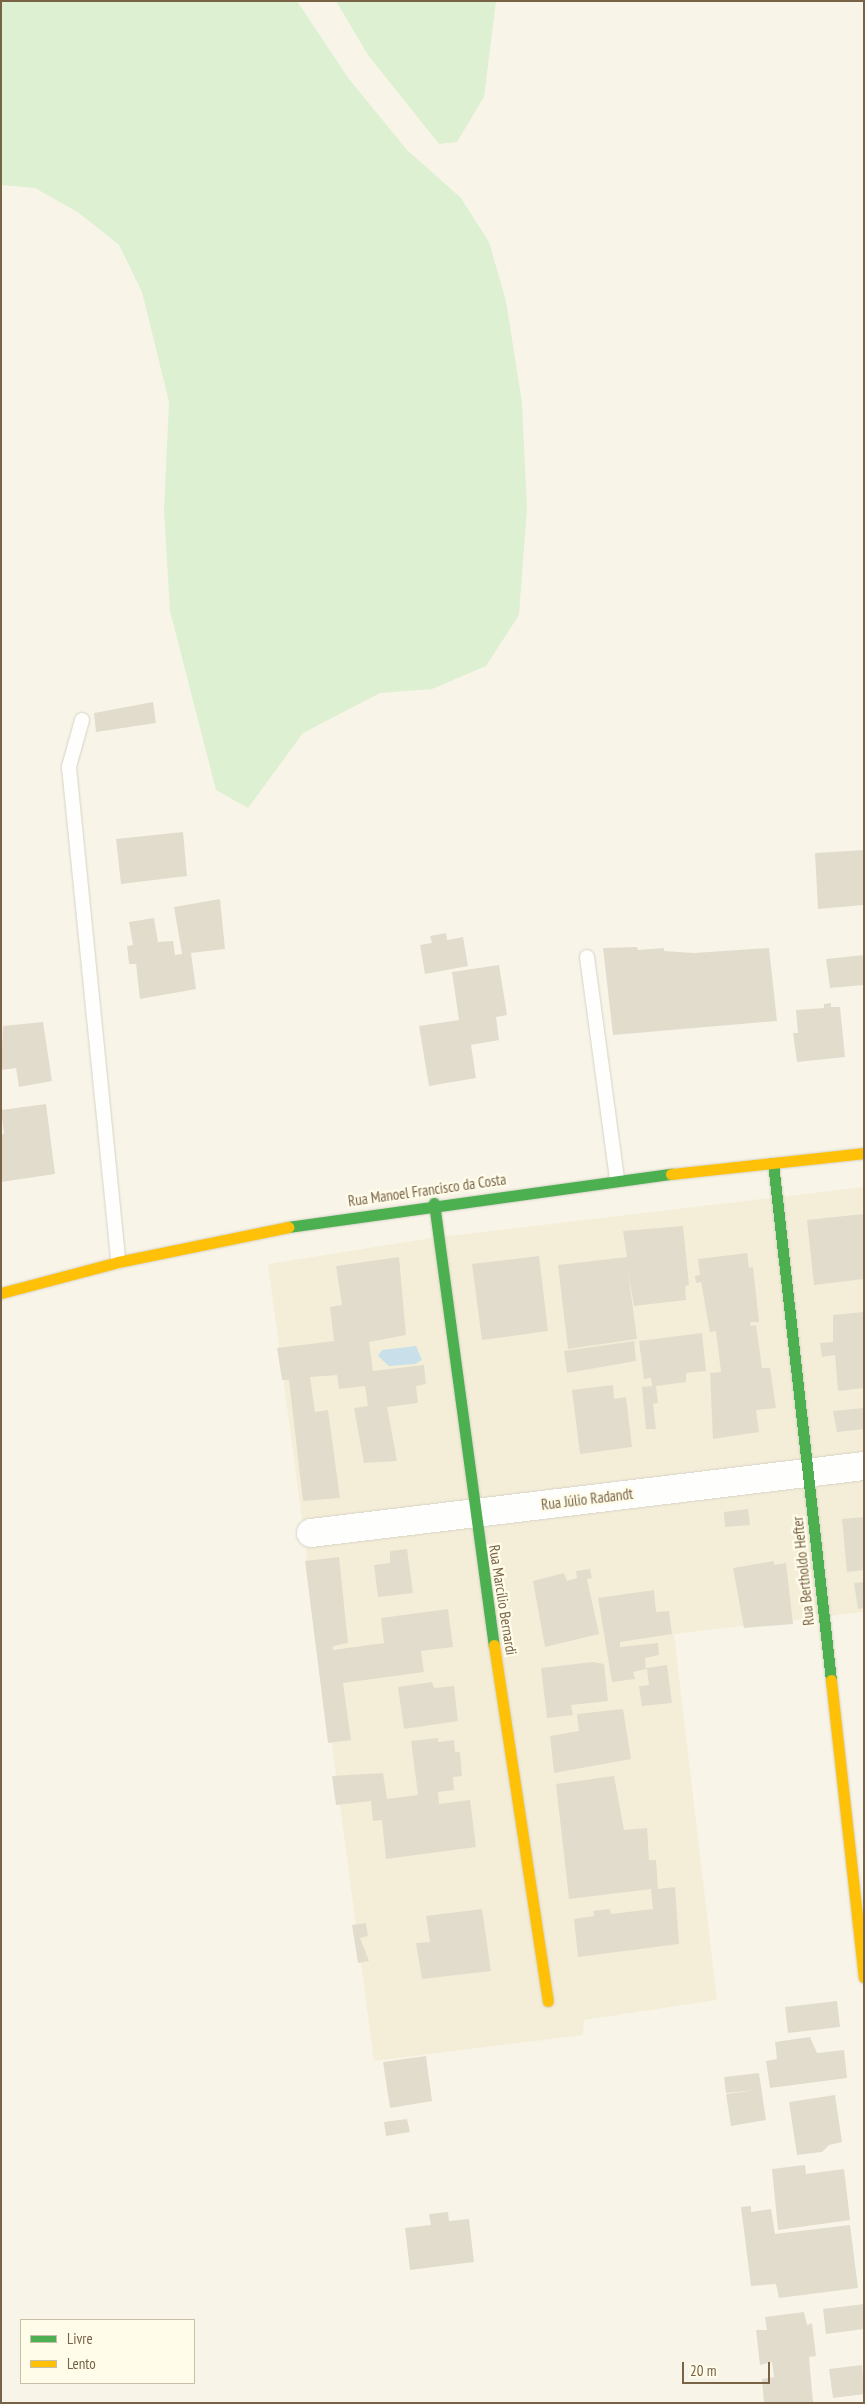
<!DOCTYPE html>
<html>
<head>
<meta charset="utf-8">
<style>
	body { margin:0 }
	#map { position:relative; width:865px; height:2404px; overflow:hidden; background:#f8f5e8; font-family:"PT Sans Narrow",sans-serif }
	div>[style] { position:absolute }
	.residential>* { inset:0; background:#f4eed8 }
	.green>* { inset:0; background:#ddf0d1 }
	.water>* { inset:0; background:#c9dfe9 }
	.building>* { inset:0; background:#e2dccd }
	.roads { filter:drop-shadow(0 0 1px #d7d2c7) drop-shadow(0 0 1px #d7d2c7) }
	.lane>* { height:14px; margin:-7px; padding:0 7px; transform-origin:7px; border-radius:7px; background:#fefefc }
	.street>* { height:28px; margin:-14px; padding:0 14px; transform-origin:14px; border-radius:14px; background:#fefefc }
	.fast>* { height:11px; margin:-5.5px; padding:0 5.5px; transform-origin:5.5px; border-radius:5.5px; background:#4caf50 }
	.slow>* { height:11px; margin:-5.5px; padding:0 5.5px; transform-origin:5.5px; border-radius:5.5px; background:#ffc107 }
	span { translate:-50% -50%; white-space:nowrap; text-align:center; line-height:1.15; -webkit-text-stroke:4.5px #fffcea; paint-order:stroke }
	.street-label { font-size:15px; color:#786346 }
	.frame { position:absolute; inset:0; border:2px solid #786346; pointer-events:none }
	.legend { position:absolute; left:20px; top:2319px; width:175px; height:65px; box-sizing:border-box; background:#fffcea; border:1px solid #c9bfa8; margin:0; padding:6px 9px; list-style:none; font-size:15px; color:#786346 }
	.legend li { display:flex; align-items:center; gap:10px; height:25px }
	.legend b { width:25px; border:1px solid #c9bfa8 }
	.scale { position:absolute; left:682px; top:2362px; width:88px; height:22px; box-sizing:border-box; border:2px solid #786346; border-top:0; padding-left:6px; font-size:15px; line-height:18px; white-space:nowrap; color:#786346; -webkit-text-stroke:4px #fffcea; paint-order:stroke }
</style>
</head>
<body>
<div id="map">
	<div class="residential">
		<i style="clip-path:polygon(864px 1187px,864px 1612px,674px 1634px,717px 2000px,584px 2020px,583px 2035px,374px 2061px,268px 1264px,431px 1238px)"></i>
	</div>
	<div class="green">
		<i style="clip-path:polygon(1px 1px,297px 1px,349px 79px,407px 150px,461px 198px,489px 242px,506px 301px,522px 403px,527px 508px,519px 615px,486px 666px,432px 689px,380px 693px,303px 733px,248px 808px,216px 790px,170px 611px,164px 510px,169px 402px,142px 292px,119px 245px,79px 213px,35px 188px,1px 185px)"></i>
		<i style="clip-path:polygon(336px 1px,496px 1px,484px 97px,457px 142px,439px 144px,368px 55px)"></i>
	</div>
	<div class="water">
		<i style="clip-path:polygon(416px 1346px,422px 1360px,415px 1364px,389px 1366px,378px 1356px,382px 1350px)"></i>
	</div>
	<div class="building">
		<i style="clip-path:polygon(153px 702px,156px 723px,96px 732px,94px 713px)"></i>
		<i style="clip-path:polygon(183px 832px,187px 876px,121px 884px,116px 839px)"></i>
		<i style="clip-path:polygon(864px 850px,864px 905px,818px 909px,815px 853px)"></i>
		<i style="clip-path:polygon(220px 899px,225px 949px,191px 953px,196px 989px,140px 999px,136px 964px,129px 964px,127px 946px,133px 945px,129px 922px,154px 918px,158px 942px,173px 941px,175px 955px,182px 954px,174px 907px)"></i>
		<i style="clip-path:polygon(446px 933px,447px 940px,463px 937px,468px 966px,425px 974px,420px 945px,432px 943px,430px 936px)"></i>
		<i style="clip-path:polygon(637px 947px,638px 950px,664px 948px,664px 951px,694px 953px,769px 948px,777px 1021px,613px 1035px,603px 948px)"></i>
		<i style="clip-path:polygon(864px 955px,864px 985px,830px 988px,826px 959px)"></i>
		<i style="clip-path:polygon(499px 965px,507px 1015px,496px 1017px,499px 1040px,471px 1045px,476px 1078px,429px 1086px,419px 1026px,459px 1020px,452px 972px)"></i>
		<i style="clip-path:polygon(831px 1003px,831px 1007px,840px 1007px,845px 1057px,797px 1062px,793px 1033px,798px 1033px,796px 1010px,824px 1008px,824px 1004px)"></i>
		<i style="clip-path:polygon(43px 1022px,52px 1081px,19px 1087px,16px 1068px,1px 1070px,3px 1026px)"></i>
		<i style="clip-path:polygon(46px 1104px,55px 1174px,1px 1182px,1px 1134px,4px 1134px,1px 1110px)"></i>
		<i style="clip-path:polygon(863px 1214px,864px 1279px,814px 1285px,807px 1220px)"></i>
		<i style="clip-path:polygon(683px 1226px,689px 1285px,685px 1286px,686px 1300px,634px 1306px,628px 1271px,637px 1339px,568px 1349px,558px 1265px,627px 1257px,623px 1231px)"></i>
		<i style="clip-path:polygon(747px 1253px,749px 1268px,753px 1267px,759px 1322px,750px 1322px,751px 1326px,756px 1325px,762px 1368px,770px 1368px,776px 1408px,756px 1410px,759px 1432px,713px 1439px,710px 1373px,721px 1372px,716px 1331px,710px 1332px,701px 1282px,696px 1283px,695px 1276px,700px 1275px,698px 1259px)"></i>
		<i style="clip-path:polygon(539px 1256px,548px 1331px,482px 1340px,472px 1264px)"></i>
		<i style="clip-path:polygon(399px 1257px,406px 1335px,369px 1342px,373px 1371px,424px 1365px,426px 1384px,416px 1386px,418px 1403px,387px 1407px,397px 1461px,364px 1463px,354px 1408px,368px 1406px,365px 1386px,339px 1389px,337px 1375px,310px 1377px,315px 1412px,328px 1410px,340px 1498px,303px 1501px,289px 1380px,282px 1380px,277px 1348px,334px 1341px,330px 1307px,342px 1305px,336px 1266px)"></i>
		<i style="clip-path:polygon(864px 1312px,864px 1388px,838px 1391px,835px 1355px,822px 1357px,820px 1343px,833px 1342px,833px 1315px)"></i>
		<i style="clip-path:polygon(702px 1333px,706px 1371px,686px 1373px,686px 1382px,656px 1386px,658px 1403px,653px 1404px,656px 1429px,646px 1429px,642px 1387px,652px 1386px,651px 1378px,644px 1379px,639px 1341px)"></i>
		<i style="clip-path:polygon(634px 1341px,636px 1361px,567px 1373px,564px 1351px)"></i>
		<i style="clip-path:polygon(613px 1385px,614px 1399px,626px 1397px,632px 1447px,580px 1454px,572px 1390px)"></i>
		<i style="clip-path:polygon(864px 1408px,864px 1429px,837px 1432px,833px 1411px)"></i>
		<i style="clip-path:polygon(748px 1509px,750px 1525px,725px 1527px,724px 1512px)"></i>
		<i style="clip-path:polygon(864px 1517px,864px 1570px,847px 1572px,842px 1519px)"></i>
		<i style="clip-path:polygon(407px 1549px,413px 1593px,378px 1597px,374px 1565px,390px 1563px,390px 1551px)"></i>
		<i style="clip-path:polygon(339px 1557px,348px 1643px,333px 1646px,333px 1650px,384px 1643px,381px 1618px,448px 1609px,453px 1647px,421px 1651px,424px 1672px,343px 1683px,351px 1740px,328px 1743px,305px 1561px)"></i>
		<i style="clip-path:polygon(774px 1561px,774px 1565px,786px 1563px,793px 1624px,744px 1628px,733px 1568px)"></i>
		<i style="clip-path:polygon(590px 1569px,592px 1578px,587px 1579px,599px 1634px,545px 1647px,533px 1581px,564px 1573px,567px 1581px,577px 1578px,576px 1571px)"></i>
		<i style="clip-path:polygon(864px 1582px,864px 1608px,858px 1609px,854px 1583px)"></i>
		<i style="clip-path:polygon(654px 1590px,656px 1612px,669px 1611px,672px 1634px,620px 1642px,620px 1647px,658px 1643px,659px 1655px,645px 1658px,646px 1668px,667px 1665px,672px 1703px,642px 1706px,639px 1686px,649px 1685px,647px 1669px,633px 1672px,635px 1679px,612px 1682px,598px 1598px)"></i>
		<i style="clip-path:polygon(593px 1662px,604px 1664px,608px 1701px,571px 1705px,573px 1715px,547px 1718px,541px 1668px)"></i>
		<i style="clip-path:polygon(432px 1682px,434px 1688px,454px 1686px,458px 1721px,404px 1729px,398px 1687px)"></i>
		<i style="clip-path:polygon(623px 1709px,631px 1759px,554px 1773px,550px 1736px,579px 1731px,577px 1714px)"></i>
		<i style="clip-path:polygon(438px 1738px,438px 1742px,454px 1740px,455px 1752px,460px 1752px,462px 1776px,453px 1777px,454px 1790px,438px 1792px,439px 1804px,470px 1800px,476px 1847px,386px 1859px,382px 1820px,373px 1821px,371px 1801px,336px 1805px,332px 1776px,383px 1773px,387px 1799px,418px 1795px,411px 1741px)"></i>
		<i style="clip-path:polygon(614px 1776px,624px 1830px,647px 1828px,649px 1860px,656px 1860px,658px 1889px,675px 1887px,679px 1944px,578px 1957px,574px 1919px,594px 1916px,593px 1911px,610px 1909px,611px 1914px,653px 1909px,651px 1889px,569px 1899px,556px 1784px)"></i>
		<i style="clip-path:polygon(482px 1909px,491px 1971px,422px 1979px,416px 1943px,430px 1942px,426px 1916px)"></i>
		<i style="clip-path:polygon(366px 1923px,368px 1936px,360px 1938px,369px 1961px,358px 1963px,352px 1925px)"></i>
		<i style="clip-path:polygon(837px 2001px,840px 2027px,788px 2033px,785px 2007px)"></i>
		<i style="clip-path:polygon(810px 2037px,817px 2053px,844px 2050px,847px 2078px,770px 2088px,766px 2061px,777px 2059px,775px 2042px)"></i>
		<i style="clip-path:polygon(426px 2056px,432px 2101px,390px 2108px,383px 2062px)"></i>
		<i style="clip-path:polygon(759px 2073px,766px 2120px,731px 2126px,726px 2094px,756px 2090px,726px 2093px,724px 2077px)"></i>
		<i style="clip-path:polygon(835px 2095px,842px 2142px,829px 2145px,822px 2152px,797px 2155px,789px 2102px)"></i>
		<i style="clip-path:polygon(407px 2119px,410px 2132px,386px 2136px,384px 2122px)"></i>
		<i style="clip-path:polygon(805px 2165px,806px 2174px,844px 2169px,850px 2220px,778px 2230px,772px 2169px)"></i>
		<i style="clip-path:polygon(751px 2206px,751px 2212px,771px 2209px,775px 2234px,850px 2225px,858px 2288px,779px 2298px,776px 2284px,751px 2286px,741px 2207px)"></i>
		<i style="clip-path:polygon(448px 2212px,449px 2221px,469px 2219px,474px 2262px,410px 2270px,405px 2228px,431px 2225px,429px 2214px)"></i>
		<i style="clip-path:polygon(864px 2304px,864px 2329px,826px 2334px,823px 2309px)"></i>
		<i style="clip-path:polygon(804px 2312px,807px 2325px,812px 2323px,816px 2356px,809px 2357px,813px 2402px,764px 2403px,762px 2379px,774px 2377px,772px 2362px,760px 2365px,756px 2330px,767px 2330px,765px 2317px)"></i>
		<i style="clip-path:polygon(862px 2365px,864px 2394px,833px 2398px,829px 2369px)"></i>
	</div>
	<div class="roads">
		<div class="lane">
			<i style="left:82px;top:720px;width:49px;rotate:105.5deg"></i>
			<i style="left:69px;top:767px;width:497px;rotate:84.3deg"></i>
			<i style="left:587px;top:957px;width:225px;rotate:82.3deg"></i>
		</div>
		<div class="street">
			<i style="left:311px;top:1533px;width:557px;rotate:-6.91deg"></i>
		</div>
		<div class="fast">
			<i style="left:773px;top:1163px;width:520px;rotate:83.6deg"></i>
			<i style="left:434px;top:1203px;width:446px;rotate:82.3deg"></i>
			<i style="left:288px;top:1227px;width:387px;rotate:-7.9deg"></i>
		</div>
		<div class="slow">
			<i style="left:671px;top:1174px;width:194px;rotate:-6.2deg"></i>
			<i style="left:1px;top:1293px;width:121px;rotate:-14.8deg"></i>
			<i style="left:118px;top:1262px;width:174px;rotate:-11.6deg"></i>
			<i style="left:494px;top:1645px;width:360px;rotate:81.4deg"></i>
			<i style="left:831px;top:1680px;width:299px;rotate:83.7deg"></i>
		</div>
	</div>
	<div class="street-label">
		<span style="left:427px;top:1190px;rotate:-8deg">Rua Manoel Francisco da Costa</span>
		<span style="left:587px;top:1499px;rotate:-7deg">Rua Júlio Radandt</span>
		<span style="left:803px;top:1571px;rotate:-96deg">Rua Bertholdo Hefter</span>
		<span style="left:503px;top:1600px;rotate:81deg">Rua Marcílio Bernardi</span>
	</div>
	<div class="frame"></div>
	<ul class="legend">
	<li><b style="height:6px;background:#4caf50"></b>Livre</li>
	<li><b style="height:6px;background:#ffc107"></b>Lento</li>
	</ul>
	<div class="scale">20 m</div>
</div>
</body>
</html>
